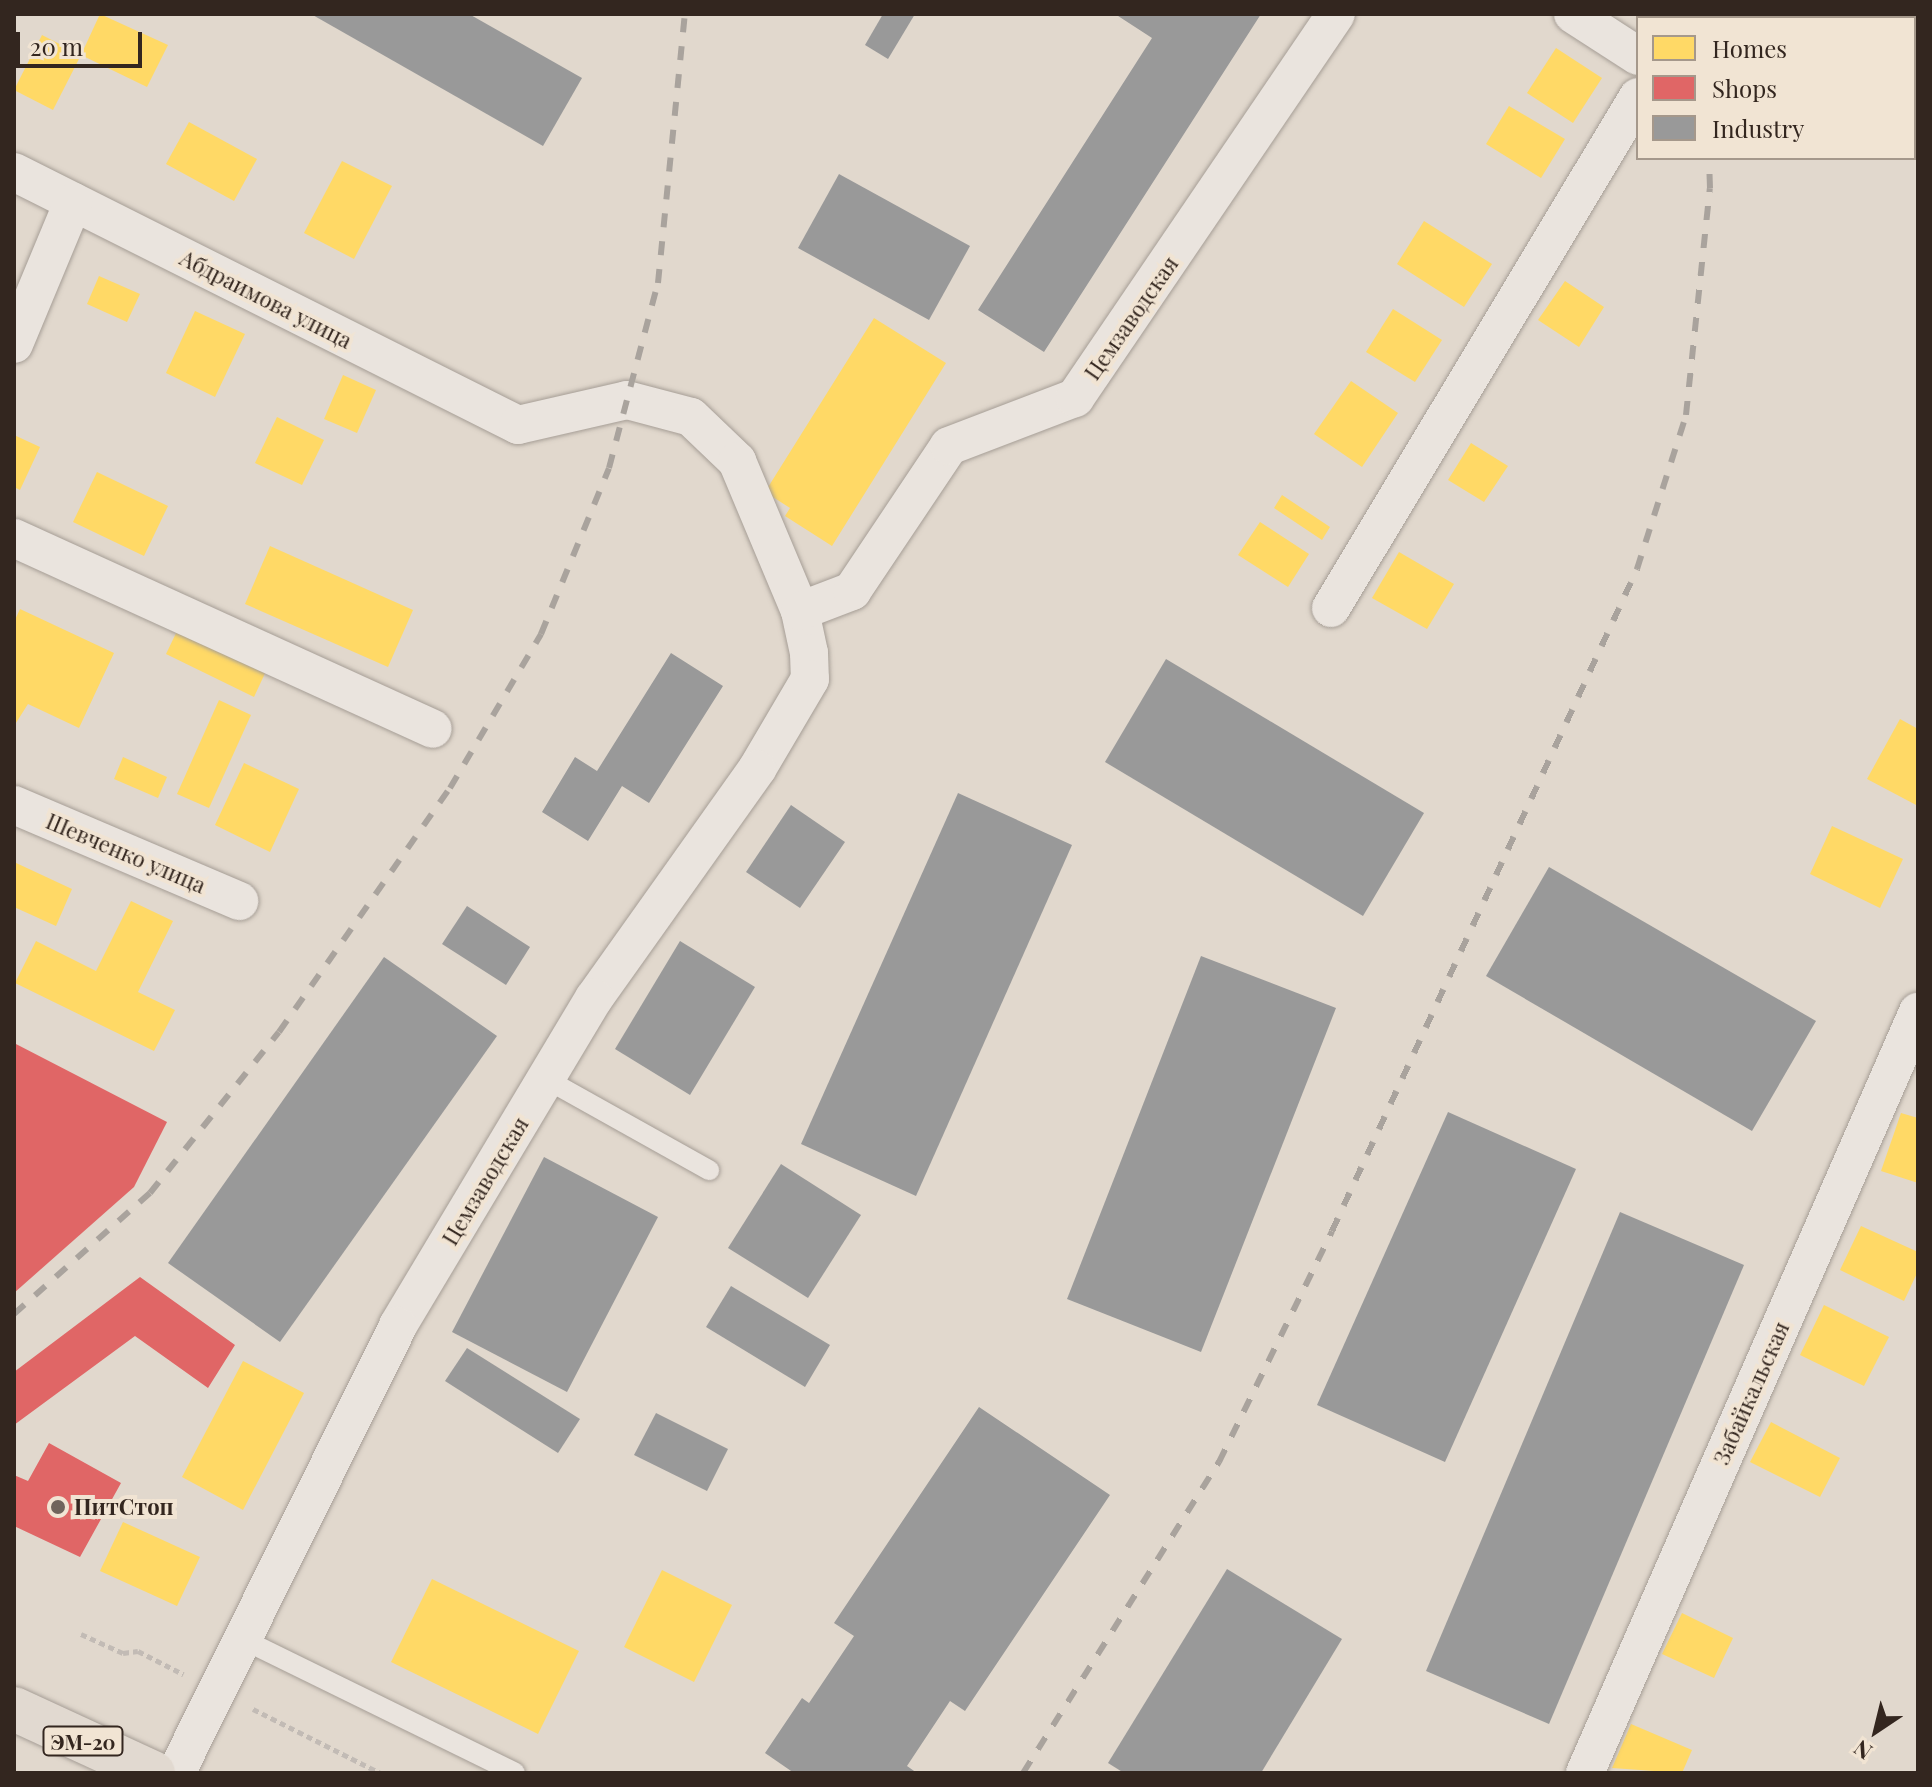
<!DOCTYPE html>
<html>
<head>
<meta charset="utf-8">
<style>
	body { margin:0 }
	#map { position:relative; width:1932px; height:1787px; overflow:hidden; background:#e1d8cd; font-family:"Playfair Display",serif }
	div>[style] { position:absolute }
	.homes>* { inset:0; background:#ffd966 }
	.shops>* { inset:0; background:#e06666 }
	.industry>* { inset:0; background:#999 }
	.path>* { height:5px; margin-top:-2.5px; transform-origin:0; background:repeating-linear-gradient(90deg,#c2bbb5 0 6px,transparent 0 10px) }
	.roads { filter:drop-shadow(0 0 2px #a69e96) drop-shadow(0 0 2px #a69e96) }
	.lane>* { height:20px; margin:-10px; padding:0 10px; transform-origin:10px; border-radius:10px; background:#eae4de }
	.street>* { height:38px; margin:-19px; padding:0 19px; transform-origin:19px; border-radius:19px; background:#eae4de }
	.primary>* { height:44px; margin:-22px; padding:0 22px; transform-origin:22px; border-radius:22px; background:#e1d9d0 }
	.rail>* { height:6px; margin-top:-3px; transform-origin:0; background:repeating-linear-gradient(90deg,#a9a39d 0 14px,transparent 0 28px) }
	.dots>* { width:22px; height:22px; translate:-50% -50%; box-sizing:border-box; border:4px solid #f1e4d3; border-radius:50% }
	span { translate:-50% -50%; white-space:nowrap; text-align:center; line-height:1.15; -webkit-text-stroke:8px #f1e4d3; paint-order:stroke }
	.shield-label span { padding:2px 6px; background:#f1e4d3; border:2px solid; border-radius:6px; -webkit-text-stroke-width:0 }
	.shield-label { font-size:20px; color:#33261f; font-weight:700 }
	.street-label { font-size:22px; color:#33261f }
	.poi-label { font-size:22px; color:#33261f; font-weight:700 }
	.left { translate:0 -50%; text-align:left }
	.frame { position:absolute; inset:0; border:16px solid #33261f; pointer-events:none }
	.legend { position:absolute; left:1636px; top:16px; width:280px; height:144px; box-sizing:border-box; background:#f1e4d3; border:2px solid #a5988b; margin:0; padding:10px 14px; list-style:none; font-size:24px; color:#33261f }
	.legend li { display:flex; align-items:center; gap:16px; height:40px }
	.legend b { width:40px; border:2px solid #a5988b }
	.north { position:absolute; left:1836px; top:1691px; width:80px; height:80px; -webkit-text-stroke:6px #f1e4d3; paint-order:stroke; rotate:215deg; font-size:22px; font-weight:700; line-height:32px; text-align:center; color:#33261f }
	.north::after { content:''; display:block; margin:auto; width:28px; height:36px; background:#33261f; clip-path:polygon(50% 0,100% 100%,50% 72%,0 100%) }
	.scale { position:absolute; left:16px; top:32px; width:126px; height:36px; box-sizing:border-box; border:4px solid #33261f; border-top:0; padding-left:10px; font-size:24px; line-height:28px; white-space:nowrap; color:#33261f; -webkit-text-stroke:6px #f1e4d3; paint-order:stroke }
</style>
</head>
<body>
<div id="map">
	<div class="homes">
		<i style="clip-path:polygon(100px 14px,168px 45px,147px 87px,81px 55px)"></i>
		<i style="clip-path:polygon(42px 35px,81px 55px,53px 110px,14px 90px)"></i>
		<i style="clip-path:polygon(1556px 48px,1602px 78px,1573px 123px,1527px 93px)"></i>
		<i style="clip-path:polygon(1509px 106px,1565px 139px,1541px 178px,1486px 144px)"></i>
		<i style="clip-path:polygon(189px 122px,257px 159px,234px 201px,166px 164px)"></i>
		<i style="clip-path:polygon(342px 161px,392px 186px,354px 259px,304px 233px)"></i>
		<i style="clip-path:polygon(1424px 221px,1492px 264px,1464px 307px,1397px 264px)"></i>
		<i style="clip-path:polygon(99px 276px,140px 294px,127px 322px,87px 304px)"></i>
		<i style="clip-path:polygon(1565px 281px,1604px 307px,1579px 347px,1538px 320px)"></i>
		<i style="clip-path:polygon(1393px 309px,1442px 340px,1415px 382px,1366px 352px)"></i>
		<i style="clip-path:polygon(195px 311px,245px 334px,215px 397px,166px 373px)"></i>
		<i style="clip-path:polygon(874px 318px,946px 363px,832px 546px,785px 516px,790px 508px,765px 492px)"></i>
		<i style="clip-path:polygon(343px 375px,376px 390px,357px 433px,324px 419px)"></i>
		<i style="clip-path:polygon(1351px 381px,1398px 413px,1362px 467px,1314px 434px)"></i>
		<i style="clip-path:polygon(277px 417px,324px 440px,302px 485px,255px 463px)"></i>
		<i style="clip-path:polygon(14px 435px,40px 447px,20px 490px,14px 487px)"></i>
		<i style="clip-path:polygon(1471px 443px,1508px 466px,1484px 502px,1448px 480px)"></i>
		<i style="clip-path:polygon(97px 472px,168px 506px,144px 556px,73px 522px)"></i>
		<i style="clip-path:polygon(1282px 495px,1330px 527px,1322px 540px,1274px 508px)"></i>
		<i style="clip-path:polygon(1260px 522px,1309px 554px,1288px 587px,1238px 555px)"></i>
		<i style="clip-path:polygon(270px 546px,413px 610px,388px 667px,245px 604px)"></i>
		<i style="clip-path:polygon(1399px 552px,1454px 584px,1427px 629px,1372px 598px)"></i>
		<i style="clip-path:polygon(20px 609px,114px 653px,79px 728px,28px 704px,14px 726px,14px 622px)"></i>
		<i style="clip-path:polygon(179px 627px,267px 669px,254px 697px,166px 654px)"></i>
		<i style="clip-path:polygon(219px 700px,251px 715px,209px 808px,177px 794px)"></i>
		<i style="clip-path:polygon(1900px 719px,1918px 729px,1918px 806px,1867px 779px)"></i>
		<i style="clip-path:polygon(123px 757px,167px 777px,158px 798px,114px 779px)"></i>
		<i style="clip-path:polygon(244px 763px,299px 789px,270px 852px,215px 825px)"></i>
		<i style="clip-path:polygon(1832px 826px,1903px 859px,1880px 908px,1810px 874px)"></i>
		<i style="clip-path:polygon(14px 862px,72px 889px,56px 926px,14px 907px)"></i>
		<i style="clip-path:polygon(131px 901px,173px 921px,138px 992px,175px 1010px,154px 1051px,15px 983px,36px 941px,96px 971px)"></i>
		<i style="clip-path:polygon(1901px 1113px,1918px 1118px,1918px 1183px,1881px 1171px)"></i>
		<i style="clip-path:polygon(1861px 1226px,1918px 1252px,1918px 1271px,1904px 1301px,1840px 1270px)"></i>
		<i style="clip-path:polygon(1824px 1305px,1889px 1337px,1864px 1386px,1800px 1355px)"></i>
		<i style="clip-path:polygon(243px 1361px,304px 1393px,243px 1510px,182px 1477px)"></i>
		<i style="clip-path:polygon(1771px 1422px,1840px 1458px,1820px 1497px,1750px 1462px)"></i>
		<i style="clip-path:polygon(123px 1522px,200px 1557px,177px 1606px,100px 1571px)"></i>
		<i style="clip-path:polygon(662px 1570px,732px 1605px,694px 1682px,624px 1647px)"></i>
		<i style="clip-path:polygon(432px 1579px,579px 1651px,538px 1734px,391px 1662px)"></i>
		<i style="clip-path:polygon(1682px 1613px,1733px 1638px,1714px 1678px,1662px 1654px)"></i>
		<i style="clip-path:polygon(1631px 1724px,1692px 1750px,1682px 1773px,1612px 1768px)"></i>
	</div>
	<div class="shops">
		<i style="clip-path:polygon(14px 1043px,167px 1122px,134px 1187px,14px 1293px)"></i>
		<i style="clip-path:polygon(140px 1277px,235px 1345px,208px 1388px,135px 1336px,14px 1425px,14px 1372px)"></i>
		<i style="clip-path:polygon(49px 1443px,121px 1483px,80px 1557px,14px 1526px,14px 1475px,28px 1481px)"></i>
	</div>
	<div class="industry">
		<i style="clip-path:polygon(311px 14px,469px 14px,582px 78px,543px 146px)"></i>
		<i style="clip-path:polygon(883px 14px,915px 14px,888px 59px,865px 45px)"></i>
		<i style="clip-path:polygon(1115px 14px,1261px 14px,1044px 352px,978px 310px,1152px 38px)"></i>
		<i style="clip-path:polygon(839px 174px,970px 246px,929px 320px,798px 248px)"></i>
		<i style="clip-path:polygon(671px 653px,723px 686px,649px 803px,622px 786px,588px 841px,542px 812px,575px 757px,597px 771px)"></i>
		<i style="clip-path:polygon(1166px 659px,1424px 813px,1363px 916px,1105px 762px)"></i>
		<i style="clip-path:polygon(958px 793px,1072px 845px,916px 1196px,801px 1144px)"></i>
		<i style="clip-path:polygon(791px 805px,845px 842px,800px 908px,746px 872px)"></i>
		<i style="clip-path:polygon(1549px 867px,1816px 1021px,1752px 1131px,1486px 976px)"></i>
		<i style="clip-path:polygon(467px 906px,530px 947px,506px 985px,442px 944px)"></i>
		<i style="clip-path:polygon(680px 941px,755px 987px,690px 1095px,615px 1049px)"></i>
		<i style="clip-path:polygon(1201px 956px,1336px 1008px,1201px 1352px,1067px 1299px)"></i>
		<i style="clip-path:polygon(384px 957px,497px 1036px,280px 1342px,168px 1263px)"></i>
		<i style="clip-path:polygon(1448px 1112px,1576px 1169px,1445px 1462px,1317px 1405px)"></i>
		<i style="clip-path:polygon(544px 1157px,658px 1217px,567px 1392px,452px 1332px)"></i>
		<i style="clip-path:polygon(781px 1164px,861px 1215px,808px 1298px,728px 1248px)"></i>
		<i style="clip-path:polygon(1620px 1212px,1744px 1265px,1549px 1724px,1426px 1671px)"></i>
		<i style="clip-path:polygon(731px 1286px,830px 1345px,805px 1387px,706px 1327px)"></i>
		<i style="clip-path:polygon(467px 1348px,580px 1419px,558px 1453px,445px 1381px)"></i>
		<i style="clip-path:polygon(979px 1407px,1110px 1495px,965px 1711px,950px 1701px,907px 1766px,917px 1773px,794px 1773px,765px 1753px,802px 1698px,809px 1703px,854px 1636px,834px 1623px)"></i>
		<i style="clip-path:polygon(656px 1413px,728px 1449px,707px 1491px,634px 1455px)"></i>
		<i style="clip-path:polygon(1227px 1569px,1342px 1639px,1261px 1773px,1124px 1773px,1108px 1763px)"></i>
	</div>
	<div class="path">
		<i style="left:81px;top:1634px;width:46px;rotate:24.3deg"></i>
		<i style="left:123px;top:1653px;width:15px;rotate:-8deg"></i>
		<i style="left:138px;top:1651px;width:51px;rotate:27.1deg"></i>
		<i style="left:253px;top:1709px;width:142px;rotate:26.7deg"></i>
	</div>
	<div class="roads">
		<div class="lane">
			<i style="left:546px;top:1079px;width:187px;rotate:29.2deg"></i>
			<i style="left:240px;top:1638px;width:306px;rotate:26.1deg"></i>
		</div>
		<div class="street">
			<i style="left:1573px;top:14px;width:77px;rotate:32.9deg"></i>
			<i style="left:14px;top:172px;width:564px;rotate:26.66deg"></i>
			<i style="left:518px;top:425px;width:112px;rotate:-12.9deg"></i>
			<i style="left:627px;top:400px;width:66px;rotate:14.9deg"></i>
			<i style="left:691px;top:417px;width:64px;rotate:43.7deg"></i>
			<i style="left:737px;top:461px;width:163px;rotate:67.2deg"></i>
			<i style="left:800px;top:611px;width:43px;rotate:77.9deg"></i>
			<i style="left:809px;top:653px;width:26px;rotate:88deg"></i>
			<i style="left:810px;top:679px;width:104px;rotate:120.5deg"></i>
			<i style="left:757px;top:769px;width:281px;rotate:125.4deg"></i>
			<i style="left:594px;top:998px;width:382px;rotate:120.9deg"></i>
			<i style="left:398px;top:1326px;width:499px;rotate:116.4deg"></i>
			<i style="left:14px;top:344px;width:154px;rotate:-67.4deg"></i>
			<i style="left:14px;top:538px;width:460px;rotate:24.5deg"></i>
			<i style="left:1331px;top:608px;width:596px;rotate:-59deg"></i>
			<i style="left:800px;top:611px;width:56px;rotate:-21deg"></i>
			<i style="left:852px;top:591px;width:174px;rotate:-56.2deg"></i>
			<i style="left:949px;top:446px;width:135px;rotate:-20.9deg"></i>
			<i style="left:1075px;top:398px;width:464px;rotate:-55.8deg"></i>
			<i style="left:14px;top:805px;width:245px;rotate:23.1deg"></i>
			<i style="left:1585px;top:1773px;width:831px;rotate:-66.37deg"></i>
		</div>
		<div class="primary">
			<i style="left:14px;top:1709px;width:153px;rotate:24.7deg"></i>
		</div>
	</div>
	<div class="rail">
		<i style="left:1701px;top:14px;width:4px;rotate:90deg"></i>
		<i style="left:14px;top:1314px;width:182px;rotate:-41.7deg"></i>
		<i style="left:150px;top:1193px;width:206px;rotate:-51.3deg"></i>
		<i style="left:279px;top:1032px;width:298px;rotate:-55deg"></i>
		<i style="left:450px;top:788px;width:179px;rotate:-59.4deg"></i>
		<i style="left:541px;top:634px;width:179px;rotate:-67.7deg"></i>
		<i style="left:609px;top:468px;width:191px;rotate:-75.2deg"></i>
		<i style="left:658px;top:283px;width:270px;rotate:-84.3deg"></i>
		<i style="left:1023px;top:1773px;width:368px;rotate:-57.8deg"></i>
		<i style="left:1219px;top:1462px;width:257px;rotate:-63.9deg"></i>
		<i style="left:1332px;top:1231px;width:729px;rotate:-65.26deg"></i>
		<i style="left:1637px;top:569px;width:162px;rotate:-72.3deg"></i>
		<i style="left:1686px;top:415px;width:228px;rotate:-84deg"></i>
		<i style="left:1710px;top:188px;width:30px;rotate:-92deg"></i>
	</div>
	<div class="dots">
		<i style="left:58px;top:1507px;background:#70645c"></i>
	</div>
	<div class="shield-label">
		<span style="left:83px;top:1741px">ЭМ-20</span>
	</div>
	<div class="street-label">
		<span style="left:266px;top:299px;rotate:27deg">Абдраимова улица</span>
		<span style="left:1131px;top:318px;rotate:-55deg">Цемзаводская</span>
		<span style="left:126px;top:853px;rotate:23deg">Шевченко улица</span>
		<span style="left:485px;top:1181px;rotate:-59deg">Цемзаводская</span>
		<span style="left:1751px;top:1393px;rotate:-66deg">Забайкальская</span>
	</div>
	<div class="poi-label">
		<span class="left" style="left:74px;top:1507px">ПитСтоп</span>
	</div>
	<div class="frame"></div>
	<ul class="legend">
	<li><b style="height:22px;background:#ffd966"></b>Homes</li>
	<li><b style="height:22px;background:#e06666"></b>Shops</li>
	<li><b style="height:22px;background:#999"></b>Industry</li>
	</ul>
	<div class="north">N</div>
	<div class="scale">20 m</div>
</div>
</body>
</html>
